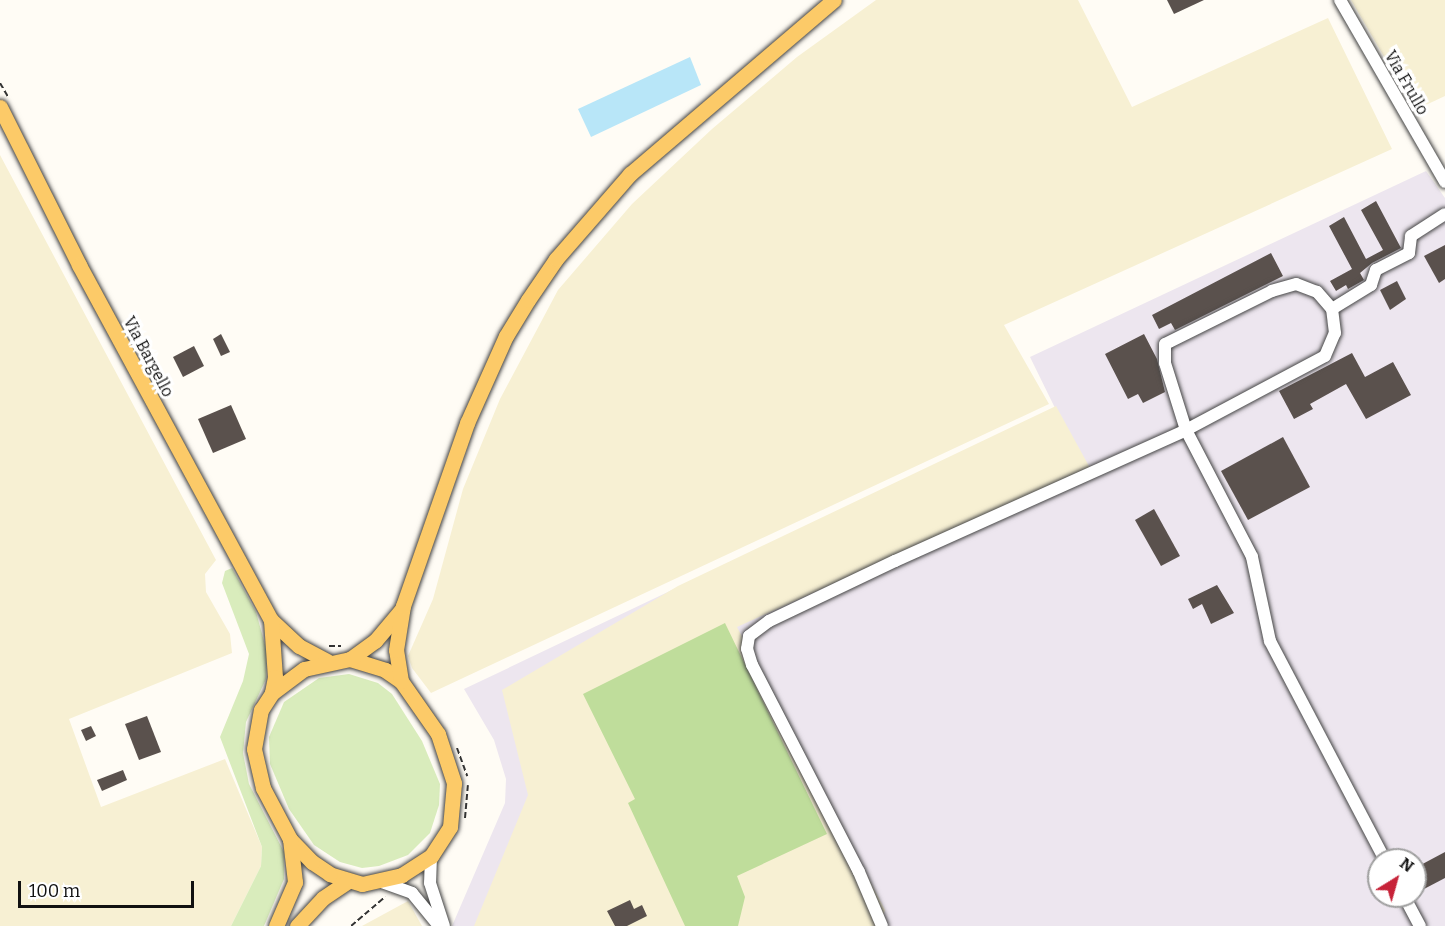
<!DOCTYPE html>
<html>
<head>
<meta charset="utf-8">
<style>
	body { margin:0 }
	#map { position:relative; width:1445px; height:926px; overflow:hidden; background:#fffcf5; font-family:Bitter,serif }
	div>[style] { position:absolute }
	.industrial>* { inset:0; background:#ede6ef }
	.farmland>* { inset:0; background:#f7f0d3 }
	.green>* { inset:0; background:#d9ecbc }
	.forest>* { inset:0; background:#bfdd9b }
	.water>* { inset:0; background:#b8e6f8 }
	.building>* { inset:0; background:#5a514d }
	.path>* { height:2px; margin-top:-1px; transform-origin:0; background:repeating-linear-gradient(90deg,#333 0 6px,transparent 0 9px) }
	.roads { filter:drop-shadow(0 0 2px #444) drop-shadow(0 0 2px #444) }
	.minor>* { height:12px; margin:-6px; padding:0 6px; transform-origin:6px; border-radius:6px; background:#fff }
	.major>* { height:15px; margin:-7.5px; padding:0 7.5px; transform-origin:7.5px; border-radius:7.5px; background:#fcca68 }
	span { translate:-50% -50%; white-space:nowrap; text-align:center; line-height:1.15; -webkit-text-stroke:6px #fff; paint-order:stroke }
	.street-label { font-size:16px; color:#111 }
	.north { position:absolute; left:1367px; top:848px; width:60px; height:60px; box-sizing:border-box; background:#fff; border:2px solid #a0a0a0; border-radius:50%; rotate:37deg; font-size:16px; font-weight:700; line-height:24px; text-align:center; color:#111 }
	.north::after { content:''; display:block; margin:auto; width:21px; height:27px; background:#c72339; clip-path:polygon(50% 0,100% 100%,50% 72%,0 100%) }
	.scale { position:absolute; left:18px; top:881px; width:176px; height:27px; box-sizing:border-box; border:3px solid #111; border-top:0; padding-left:8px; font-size:18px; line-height:21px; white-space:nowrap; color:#111; -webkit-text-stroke:4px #fff; paint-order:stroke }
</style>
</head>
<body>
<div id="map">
	<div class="industrial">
		<i style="clip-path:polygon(evenodd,1426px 171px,1445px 198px,1445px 926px,452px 926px,505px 803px,506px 779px,494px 740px,464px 689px,1055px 408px,1030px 357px,1426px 171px,1379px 860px,1415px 860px,1415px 896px,1379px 896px,1379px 860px)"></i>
	</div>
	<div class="farmland">
		<i style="clip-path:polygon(876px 0,1078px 0,1132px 107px,1328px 18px,1392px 149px,1004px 325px,1049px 404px,431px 693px,412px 668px,408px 656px,433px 599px,463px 489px,500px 399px,558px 290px,632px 204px,712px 129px,797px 57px)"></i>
		<i style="clip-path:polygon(1351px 0,1445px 0,1445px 96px,1415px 110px)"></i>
		<i style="clip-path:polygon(0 155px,216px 560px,205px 574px,206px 592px,230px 634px,232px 653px,69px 719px,101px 807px,225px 759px,262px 847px,261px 866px,231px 926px,0 926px)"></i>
		<i style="clip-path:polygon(1056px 406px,1090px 468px,737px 627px,885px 910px,880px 926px,474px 926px,528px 795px,502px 690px,678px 586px)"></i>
		<i style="clip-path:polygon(408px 901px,422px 926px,362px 926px)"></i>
	</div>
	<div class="green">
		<i style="clip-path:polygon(232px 568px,256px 612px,267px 652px,266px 679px,246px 722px,243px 753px,249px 784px,284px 852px,284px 879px,264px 926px,231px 926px,261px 866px,262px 847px,220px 737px,243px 681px,249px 654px,222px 583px,225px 571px)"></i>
		<i style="clip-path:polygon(349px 674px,378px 683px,392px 694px,422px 741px,440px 784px,439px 805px,430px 833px,408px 855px,379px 866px,362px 868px,340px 862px,314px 845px,289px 809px,270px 764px,269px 737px,284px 702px,319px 678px)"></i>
	</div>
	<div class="forest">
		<i style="clip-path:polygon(725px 623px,827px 834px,737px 876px,745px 897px,738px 926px,685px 926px,628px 803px,635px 799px,583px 694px)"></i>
	</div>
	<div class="water">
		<i style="clip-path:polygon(690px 57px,701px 85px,591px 137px,578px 109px)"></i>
	</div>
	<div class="building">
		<i style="clip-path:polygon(1167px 0,1204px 0,1174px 14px)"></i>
		<i style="clip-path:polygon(1376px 201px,1401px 248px,1372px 263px,1360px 273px,1364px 280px,1348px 289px,1346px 285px,1336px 291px,1330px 281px,1352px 269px,1329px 226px,1344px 217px,1366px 259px,1383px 250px,1361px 210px)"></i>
		<i style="clip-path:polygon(1445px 245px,1445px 279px,1439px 283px,1424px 256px)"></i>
		<i style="clip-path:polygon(1271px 253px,1283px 276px,1175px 330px,1171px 323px,1159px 329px,1152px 315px)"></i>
		<i style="clip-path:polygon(1397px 281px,1406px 299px,1390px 310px,1380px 290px)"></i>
		<i style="clip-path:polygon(221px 334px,230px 352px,221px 356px,213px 339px)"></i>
		<i style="clip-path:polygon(1144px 334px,1157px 359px,1165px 392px,1143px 403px,1138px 394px,1128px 399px,1105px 354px)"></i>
		<i style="clip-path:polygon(194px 346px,204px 366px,183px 377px,173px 357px)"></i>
		<i style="clip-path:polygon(1352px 353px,1365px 377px,1393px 362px,1411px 395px,1366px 419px,1346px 384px,1310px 404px,1313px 409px,1294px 419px,1279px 391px)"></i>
		<i style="clip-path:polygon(231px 405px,246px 439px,213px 453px,198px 419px)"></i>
		<i style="clip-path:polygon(1283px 437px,1310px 487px,1248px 520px,1221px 471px)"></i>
		<i style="clip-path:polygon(1154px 509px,1180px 556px,1161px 566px,1135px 520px)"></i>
		<i style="clip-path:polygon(1217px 585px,1234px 613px,1211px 624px,1202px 604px,1193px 609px,1188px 599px)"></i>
		<i style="clip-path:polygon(147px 716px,161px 752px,139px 760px,125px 724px)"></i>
		<i style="clip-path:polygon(91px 726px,96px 736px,86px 741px,81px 730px)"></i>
		<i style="clip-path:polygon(123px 770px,127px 780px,102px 791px,97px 780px)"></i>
		<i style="clip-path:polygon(1445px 852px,1445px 878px,1424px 889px,1415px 868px)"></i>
		<i style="clip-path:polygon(630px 900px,634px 909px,642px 905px,647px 916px,627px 926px,615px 926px,607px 911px)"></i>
	</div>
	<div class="path">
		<i style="left:0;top:83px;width:16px;rotate:60deg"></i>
		<i style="left:329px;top:646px;width:12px"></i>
		<i style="left:457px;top:748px;width:30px;rotate:70deg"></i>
		<i style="left:465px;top:818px;width:33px;rotate:-85deg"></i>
		<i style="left:351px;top:926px;width:45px;rotate:-40.5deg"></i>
	</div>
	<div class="roads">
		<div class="minor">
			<i style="left:1340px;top:0;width:210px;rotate:60deg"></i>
			<i style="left:1332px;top:309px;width:23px;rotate:-131deg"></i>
			<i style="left:1317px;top:292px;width:22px;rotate:-159deg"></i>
			<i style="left:1296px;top:284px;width:25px;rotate:164deg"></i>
			<i style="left:1272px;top:291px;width:119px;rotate:153.6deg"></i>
			<i style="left:1165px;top:344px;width:19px;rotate:90deg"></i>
			<i style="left:1165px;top:363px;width:70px;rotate:72.6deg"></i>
			<i style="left:1186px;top:430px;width:157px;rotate:-28deg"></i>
			<i style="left:1325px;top:356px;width:25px;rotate:-67deg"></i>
			<i style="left:1335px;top:333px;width:24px;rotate:-97deg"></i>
			<i style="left:1332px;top:309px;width:46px;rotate:-31.6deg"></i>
			<i style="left:1371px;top:285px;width:16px;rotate:-72deg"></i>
			<i style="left:1376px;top:270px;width:37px;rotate:-27deg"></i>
			<i style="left:1409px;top:253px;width:17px;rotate:-83deg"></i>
			<i style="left:1411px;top:236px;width:40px;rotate:-32.9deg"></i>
			<i style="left:431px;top:856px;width:27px;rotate:92deg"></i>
			<i style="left:430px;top:883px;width:45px;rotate:72deg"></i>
			<i style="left:382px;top:882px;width:32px;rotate:20deg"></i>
			<i style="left:412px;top:893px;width:43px;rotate:50.7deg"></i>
			<i style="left:1404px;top:896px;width:34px;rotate:62deg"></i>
			<i style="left:882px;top:926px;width:59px;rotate:-113.1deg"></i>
			<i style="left:859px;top:872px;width:233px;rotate:-117.3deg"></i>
			<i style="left:752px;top:665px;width:17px;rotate:-107deg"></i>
			<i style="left:747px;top:649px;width:13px;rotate:-81deg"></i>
			<i style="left:749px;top:636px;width:25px;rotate:-37deg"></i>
			<i style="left:769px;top:621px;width:140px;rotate:-25.5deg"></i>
			<i style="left:895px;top:561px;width:319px;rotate:-24.2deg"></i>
			<i style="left:1186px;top:430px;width:143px;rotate:62.5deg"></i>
			<i style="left:1252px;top:557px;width:86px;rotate:77.9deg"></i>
			<i style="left:1270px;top:641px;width:247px;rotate:62.3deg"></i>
		</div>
		<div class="major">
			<i style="left:0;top:107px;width:177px;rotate:63.4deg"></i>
			<i style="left:79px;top:265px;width:404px;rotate:61.6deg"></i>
			<i style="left:271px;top:620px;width:38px;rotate:43deg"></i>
			<i style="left:299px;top:646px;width:32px;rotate:28deg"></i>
			<i style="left:271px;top:620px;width:57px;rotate:86deg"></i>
			<i style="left:275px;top:677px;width:16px;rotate:101deg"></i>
			<i style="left:350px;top:659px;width:37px;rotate:17deg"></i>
			<i style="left:385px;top:670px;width:19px;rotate:35deg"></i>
			<i style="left:401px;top:681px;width:65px;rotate:55.1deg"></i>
			<i style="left:438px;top:734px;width:52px;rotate:71.9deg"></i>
			<i style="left:454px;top:783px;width:44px;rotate:95.2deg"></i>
			<i style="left:450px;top:827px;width:35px;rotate:123deg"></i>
			<i style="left:431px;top:856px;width:35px;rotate:147deg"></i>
			<i style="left:402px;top:875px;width:41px;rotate:167.3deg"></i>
			<i style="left:362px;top:884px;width:34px;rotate:-163deg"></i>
			<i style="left:330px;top:874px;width:22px;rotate:-146deg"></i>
			<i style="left:312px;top:862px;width:32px;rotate:-134deg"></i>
			<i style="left:290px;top:839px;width:58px;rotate:-117.9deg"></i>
			<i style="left:263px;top:788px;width:40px;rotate:-103deg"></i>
			<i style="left:254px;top:749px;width:40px;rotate:-80deg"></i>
			<i style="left:261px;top:710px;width:20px;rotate:-57deg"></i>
			<i style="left:272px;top:693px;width:40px;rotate:-37deg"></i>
			<i style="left:304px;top:669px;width:47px;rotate:-12.3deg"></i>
			<i style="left:350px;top:659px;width:31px;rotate:-36deg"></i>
			<i style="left:375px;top:641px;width:42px;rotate:-49.8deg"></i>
			<i style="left:401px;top:681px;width:31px;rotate:-99deg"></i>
			<i style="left:396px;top:650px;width:45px;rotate:-81deg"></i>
			<i style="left:403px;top:606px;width:194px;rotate:-70.7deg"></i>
			<i style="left:467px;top:423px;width:95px;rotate:-65.9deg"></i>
			<i style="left:506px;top:336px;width:42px;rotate:-58.6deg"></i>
			<i style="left:528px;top:300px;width:50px;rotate:-55.7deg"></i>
			<i style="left:556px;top:259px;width:113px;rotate:-49deg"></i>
			<i style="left:630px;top:174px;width:268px;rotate:-40.5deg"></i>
			<i style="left:276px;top:926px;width:48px;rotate:-66.6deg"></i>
			<i style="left:295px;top:882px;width:43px;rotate:-96.6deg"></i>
			<i style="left:297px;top:926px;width:38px;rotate:-47deg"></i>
			<i style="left:323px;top:898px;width:30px;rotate:-34deg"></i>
		</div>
	</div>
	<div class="street-label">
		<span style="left:1406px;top:83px;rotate:60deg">Via Frullo</span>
		<span style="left:148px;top:357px;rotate:62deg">Via Bargello</span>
	</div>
	<div class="north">N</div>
	<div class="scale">100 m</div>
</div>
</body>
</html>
